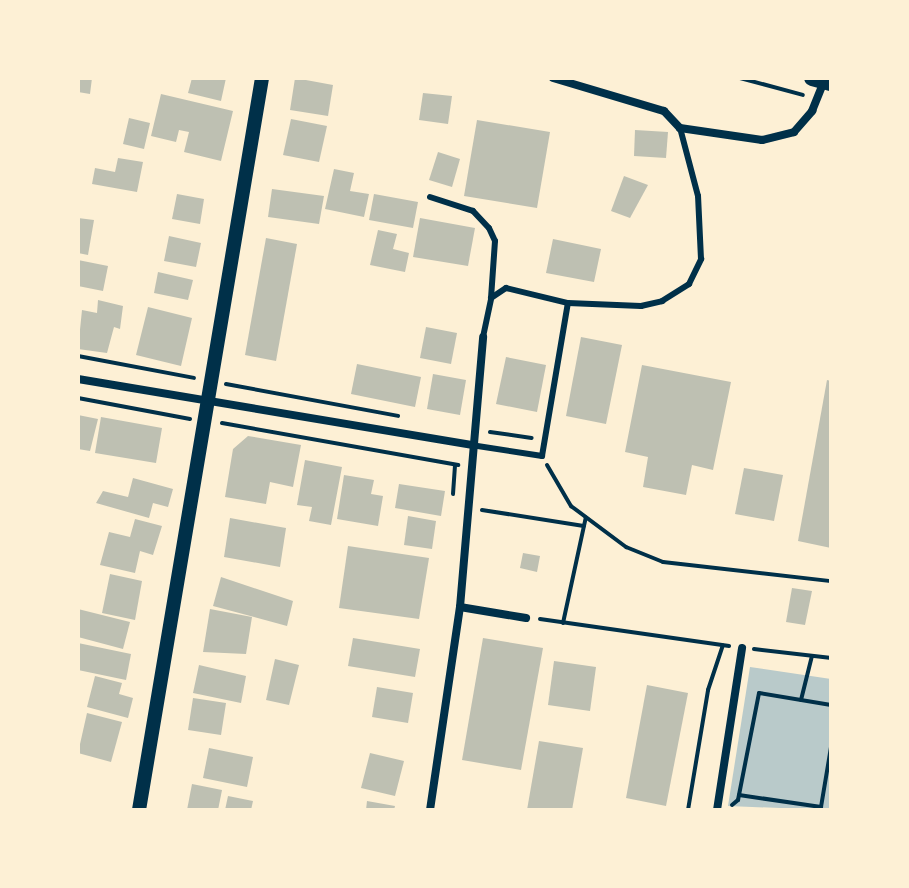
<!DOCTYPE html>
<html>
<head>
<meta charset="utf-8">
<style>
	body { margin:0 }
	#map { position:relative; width:909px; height:888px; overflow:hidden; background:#fdf0d5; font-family:Helvetica,sans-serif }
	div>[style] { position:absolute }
	.green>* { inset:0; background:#b9caca }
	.building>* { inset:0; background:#bec0b2 }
	.path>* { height:4px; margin:-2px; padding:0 2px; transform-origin:2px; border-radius:2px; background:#003049 }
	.service>* { height:6px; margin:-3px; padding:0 3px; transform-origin:3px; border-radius:3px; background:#003049 }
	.minor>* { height:8px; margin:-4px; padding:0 4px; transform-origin:4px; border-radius:4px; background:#003049 }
	.tertiary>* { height:14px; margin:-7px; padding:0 7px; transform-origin:7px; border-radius:7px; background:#003049 }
	.secondary>* { height:16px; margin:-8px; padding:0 8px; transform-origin:8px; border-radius:8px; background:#003049 }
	span { translate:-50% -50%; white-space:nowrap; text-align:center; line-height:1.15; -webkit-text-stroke:6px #fdf0d5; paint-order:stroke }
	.frame { position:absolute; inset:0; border:80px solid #fdf0d5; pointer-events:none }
</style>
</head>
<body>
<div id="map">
	<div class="green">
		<i style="clip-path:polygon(750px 667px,831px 679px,831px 810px,728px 806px)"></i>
	</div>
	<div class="building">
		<i style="clip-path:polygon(78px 78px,92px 78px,90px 94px,78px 92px)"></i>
		<i style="clip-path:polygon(192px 78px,226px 78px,221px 101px,188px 93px)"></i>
		<i style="clip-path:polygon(295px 78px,333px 85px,328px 116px,290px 110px)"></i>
		<i style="clip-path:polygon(423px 93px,452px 96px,448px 124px,419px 120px)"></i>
		<i style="clip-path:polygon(161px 94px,233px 111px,221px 161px,184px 152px,189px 132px,179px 130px,176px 142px,151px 136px)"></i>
		<i style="clip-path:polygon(129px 118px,150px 123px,144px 149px,123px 144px)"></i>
		<i style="clip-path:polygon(291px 119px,327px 126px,319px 162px,283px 155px)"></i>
		<i style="clip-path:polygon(477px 120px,550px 132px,537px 208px,464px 196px)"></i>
		<i style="clip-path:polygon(635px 130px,668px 132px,666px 158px,634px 156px)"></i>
		<i style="clip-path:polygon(438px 152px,460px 159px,452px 187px,429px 180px)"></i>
		<i style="clip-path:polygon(118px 158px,143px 162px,137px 192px,92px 184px,95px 168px,115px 172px)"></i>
		<i style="clip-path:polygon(334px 169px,354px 173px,350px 191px,369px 194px,364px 217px,325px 209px)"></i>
		<i style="clip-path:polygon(624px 176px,648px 185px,630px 218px,611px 211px)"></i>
		<i style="clip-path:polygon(272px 189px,324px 196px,319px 224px,268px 217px)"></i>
		<i style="clip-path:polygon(177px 194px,204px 199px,200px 224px,172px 219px)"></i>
		<i style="clip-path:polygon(374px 194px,418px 202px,413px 228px,369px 220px)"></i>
		<i style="clip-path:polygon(78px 218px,94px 220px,88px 255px,78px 253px)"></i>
		<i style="clip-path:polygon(420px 218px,475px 228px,468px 266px,413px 257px)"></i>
		<i style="clip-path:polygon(378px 230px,397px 234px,393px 249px,409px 253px,405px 272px,370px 265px)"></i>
		<i style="clip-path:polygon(169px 236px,201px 243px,196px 267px,164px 261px)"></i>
		<i style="clip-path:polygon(266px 238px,297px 244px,276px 361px,245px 355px)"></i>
		<i style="clip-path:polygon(553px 239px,601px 249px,594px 282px,546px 273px)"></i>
		<i style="clip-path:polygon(78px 260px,108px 266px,103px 291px,78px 286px)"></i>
		<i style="clip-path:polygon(158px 272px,193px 280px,188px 300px,154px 293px)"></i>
		<i style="clip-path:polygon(98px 300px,123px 306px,120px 329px,114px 327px,107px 353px,78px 349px,82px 310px,97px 313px)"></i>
		<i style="clip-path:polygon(148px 307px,192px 318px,181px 366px,136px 355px)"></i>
		<i style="clip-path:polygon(426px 327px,457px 333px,451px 364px,420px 358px)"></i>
		<i style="clip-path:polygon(581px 337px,622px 345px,606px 424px,566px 416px)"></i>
		<i style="clip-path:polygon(506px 357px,546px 365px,537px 412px,496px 404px)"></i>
		<i style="clip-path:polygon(357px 364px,421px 377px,415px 407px,351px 394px)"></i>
		<i style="clip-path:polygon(642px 365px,731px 382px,713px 470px,692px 465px,686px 495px,643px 487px,648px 457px,625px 452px)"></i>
		<i style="clip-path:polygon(433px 374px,466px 380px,460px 415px,427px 409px)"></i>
		<i style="clip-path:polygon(827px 380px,831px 381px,831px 548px,798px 541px)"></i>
		<i style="clip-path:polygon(78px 415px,98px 419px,90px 451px,78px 449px)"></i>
		<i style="clip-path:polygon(101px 417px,162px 428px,156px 463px,95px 453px)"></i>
		<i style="clip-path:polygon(248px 436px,301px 445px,293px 487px,270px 482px,266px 504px,225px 497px,233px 449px)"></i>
		<i style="clip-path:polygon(305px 460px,342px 467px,331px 525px,309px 521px,312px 507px,297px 505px)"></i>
		<i style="clip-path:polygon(744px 468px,783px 475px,774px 521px,735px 514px)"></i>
		<i style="clip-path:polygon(344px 475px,374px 480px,371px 494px,383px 496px,378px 526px,337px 519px)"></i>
		<i style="clip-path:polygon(133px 478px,173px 489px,168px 507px,153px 503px,149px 518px,96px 503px,103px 491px,128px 497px)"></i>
		<i style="clip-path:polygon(399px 484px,445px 491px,441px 516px,395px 508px)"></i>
		<i style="clip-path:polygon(408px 516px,436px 521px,432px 549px,404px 545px)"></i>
		<i style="clip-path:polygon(230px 518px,286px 528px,280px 567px,224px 557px)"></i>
		<i style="clip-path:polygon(135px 519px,162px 526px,153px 555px,140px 551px,135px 573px,100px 565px,109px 532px,130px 537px)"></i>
		<i style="clip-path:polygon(348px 546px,429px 558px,419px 619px,339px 608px)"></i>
		<i style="clip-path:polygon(523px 553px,540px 556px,537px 572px,520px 568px)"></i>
		<i style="clip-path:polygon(110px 574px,142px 581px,135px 620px,102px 613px)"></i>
		<i style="clip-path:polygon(221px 577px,293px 601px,287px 626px,213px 606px)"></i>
		<i style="clip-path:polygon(792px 588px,812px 591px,805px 625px,786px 622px)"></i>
		<i style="clip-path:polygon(78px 609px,130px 622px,123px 649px,78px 637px)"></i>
		<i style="clip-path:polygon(210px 609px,252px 617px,246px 654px,203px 652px)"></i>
		<i style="clip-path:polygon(353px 638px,420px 649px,415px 677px,348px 666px)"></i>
		<i style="clip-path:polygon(483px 638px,543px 648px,521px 770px,462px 760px)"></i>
		<i style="clip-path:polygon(78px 643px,131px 654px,126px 680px,78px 670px)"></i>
		<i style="clip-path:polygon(275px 659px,299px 665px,289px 705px,266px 700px)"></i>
		<i style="clip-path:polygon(554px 661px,596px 667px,590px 711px,548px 705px)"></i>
		<i style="clip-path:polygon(199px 665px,246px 676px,241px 703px,193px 693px)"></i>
		<i style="clip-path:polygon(95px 676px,122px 683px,119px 694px,133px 698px,128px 718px,87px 707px)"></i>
		<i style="clip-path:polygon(647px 685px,688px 693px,666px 806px,626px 798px)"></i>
		<i style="clip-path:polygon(377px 687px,413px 693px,408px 723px,372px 717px)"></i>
		<i style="clip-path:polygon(193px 698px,226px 703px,221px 735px,188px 730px)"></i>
		<i style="clip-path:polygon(87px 713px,122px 722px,111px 762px,78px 753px)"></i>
		<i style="clip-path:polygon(539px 741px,583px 748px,572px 810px,527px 810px)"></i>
		<i style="clip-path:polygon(209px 748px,253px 757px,247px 787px,203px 778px)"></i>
		<i style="clip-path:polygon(370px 753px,404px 761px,395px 796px,361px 788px)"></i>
		<i style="clip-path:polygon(192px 784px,222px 790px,218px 810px,187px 810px)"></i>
		<i style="clip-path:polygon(228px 796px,253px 801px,251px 810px,225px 810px)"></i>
		<i style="clip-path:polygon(367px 801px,395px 806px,394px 810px,366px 810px)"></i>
	</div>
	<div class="path">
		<i style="left:740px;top:78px;width:65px;rotate:15.1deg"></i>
		<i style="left:78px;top:356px;width:118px;rotate:10.7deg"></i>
		<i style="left:226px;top:384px;width:175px;rotate:10.5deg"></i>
		<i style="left:78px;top:398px;width:114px;rotate:10.6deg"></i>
		<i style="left:222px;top:423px;width:240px;rotate:10.1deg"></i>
		<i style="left:490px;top:432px;width:42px;rotate:8.1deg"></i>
		<i style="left:547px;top:465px;width:48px;rotate:59.7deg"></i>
		<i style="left:571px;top:506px;width:69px;rotate:36.7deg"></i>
		<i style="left:626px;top:547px;width:40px;rotate:22deg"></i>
		<i style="left:663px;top:562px;width:169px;rotate:6.5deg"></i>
		<i style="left:453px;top:494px;width:29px;rotate:-86deg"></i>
		<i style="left:482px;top:510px;width:103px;rotate:8.9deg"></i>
		<i style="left:540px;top:619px;width:191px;rotate:8.1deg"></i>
		<i style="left:563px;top:623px;width:108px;rotate:-77.8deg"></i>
		<i style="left:754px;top:649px;width:78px;rotate:6.7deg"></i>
		<i style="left:801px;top:700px;width:45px;rotate:-76deg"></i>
		<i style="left:739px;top:795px;width:83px;rotate:8.3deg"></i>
		<i style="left:821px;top:807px;width:61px;rotate:-80.5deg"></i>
		<i style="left:732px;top:805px;width:8px;rotate:-40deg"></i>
		<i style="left:738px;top:800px;width:109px;rotate:-78.9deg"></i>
		<i style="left:759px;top:693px;width:73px;rotate:9.5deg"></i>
		<i style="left:688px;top:810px;width:122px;rotate:-80.5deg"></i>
		<i style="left:708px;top:690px;width:47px;rotate:-71.6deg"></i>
	</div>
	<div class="service">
		<i style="left:430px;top:197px;width:45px;rotate:18deg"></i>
		<i style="left:473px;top:211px;width:23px;rotate:47deg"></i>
		<i style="left:489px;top:228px;width:14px;rotate:65deg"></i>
		<i style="left:495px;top:241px;width:57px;rotate:94deg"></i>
		<i style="left:483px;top:337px;width:40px;rotate:-78deg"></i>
		<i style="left:491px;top:298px;width:18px;rotate:-34deg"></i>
		<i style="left:506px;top:288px;width:64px;rotate:13.6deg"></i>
		<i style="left:471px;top:445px;width:72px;rotate:8.8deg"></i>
		<i style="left:542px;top:456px;width:155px;rotate:-80.4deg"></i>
		<i style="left:568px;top:303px;width:73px;rotate:2.4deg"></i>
		<i style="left:641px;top:306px;width:22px;rotate:-13deg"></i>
		<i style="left:662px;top:301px;width:32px;rotate:-32deg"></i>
		<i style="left:689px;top:284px;width:28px;rotate:-64deg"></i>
		<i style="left:701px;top:259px;width:63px;rotate:-92.7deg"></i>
		<i style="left:698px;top:196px;width:70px;rotate:-104.8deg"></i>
	</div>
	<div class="minor">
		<i style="left:553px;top:78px;width:116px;rotate:16.6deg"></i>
		<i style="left:664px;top:111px;width:23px;rotate:47deg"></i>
		<i style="left:680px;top:128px;width:83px;rotate:8.3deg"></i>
		<i style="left:762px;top:140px;width:33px;rotate:-14deg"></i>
		<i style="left:794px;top:132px;width:28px;rotate:-49deg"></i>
		<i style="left:812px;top:111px;width:32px;rotate:-68deg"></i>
		<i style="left:78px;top:379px;width:399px;rotate:9.5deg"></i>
		<i style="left:460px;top:607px;width:67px;rotate:9.5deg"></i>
		<i style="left:430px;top:810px;width:205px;rotate:-81.6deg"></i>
		<i style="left:460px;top:607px;width:271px;rotate:-85.1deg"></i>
		<i style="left:717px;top:810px;width:164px;rotate:-81.2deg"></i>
	</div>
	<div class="tertiary">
		<i style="left:139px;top:810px;width:742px;rotate:-80.46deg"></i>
	</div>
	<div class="secondary">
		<i style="left:812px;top:78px;width:20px;rotate:15deg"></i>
	</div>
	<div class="frame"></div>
</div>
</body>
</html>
